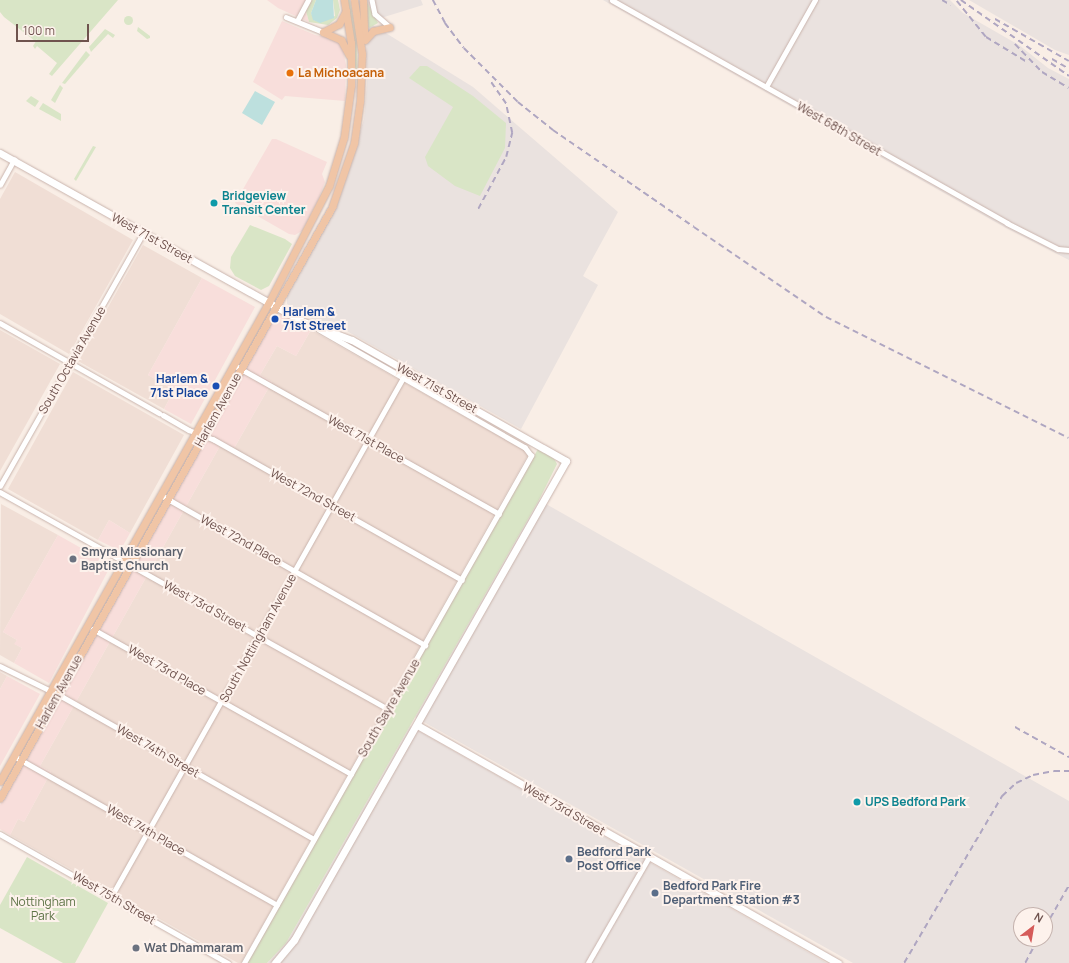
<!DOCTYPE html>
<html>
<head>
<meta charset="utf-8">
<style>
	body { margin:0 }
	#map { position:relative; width:1069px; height:963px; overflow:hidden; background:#f9eee6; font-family:Manrope,sans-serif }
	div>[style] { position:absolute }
	.residential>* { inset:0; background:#f0ded5 }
	.commercial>* { inset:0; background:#f8dedb }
	.industrial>* { inset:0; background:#eae2df }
	.green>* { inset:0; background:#d9e5c6 }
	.round { border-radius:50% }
	.water>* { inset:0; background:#bde0de }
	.roads { filter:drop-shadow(0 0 1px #c9b4ad) drop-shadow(0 0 1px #c9b4ad) }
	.street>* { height:4.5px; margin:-2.25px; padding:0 2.25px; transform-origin:2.25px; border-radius:2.25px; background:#fff }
	.secondary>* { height:7px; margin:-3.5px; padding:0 3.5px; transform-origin:3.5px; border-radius:3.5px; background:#fff }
	.primary>* { height:7px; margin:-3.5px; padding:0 3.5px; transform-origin:3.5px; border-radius:3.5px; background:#f0c5a6 }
	.rail>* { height:1.5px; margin-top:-0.75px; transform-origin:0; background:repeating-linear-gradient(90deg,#afa6c1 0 6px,transparent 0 10px) }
	.dots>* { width:11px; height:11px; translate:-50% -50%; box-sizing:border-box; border:2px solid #fdf2ec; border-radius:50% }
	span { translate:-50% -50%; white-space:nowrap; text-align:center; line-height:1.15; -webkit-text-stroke:4px #fdf2ec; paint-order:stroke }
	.food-label { font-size:12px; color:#c56008; font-weight:700 }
	.left { translate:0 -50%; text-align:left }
	.street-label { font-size:12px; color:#6f534e }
	.culture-label { font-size:12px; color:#0d838f; font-weight:700 }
	.transit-label { font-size:12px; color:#164399; font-weight:700 }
	.right { translate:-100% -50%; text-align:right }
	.worship-label { font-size:12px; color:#5b616d; font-weight:700 }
	.service-label { font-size:12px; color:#4e5e75; font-weight:700 }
	.park-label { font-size:12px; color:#5e7447 }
	.north { position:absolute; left:1013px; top:907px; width:40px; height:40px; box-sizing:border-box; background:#fdf2ec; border:1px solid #c4b2ad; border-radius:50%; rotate:31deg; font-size:11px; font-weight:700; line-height:16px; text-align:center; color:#6f534e }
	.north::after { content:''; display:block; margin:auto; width:14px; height:18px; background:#d55b59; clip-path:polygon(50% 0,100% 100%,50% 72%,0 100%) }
	.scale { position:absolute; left:16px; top:24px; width:73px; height:18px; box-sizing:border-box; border:2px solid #6f534e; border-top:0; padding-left:5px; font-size:12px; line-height:14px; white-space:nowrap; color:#6f534e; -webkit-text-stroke:3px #fdf2ec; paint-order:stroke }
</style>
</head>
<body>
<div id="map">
	<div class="residential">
		<i style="clip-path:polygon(15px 172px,133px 240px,69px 354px,0 314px,0 199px)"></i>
		<i style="clip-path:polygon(143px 245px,202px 278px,148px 375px,174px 390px,164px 409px,78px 361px)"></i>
		<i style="clip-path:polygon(0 330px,60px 364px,0 471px)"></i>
		<i style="clip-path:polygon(311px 330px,529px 453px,241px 963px,238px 963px,10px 835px,18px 819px,24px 822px,51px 772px,40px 766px,220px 446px,232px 452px,272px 382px,260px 375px,277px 346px,296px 356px)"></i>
		<i style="clip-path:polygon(73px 372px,184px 435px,130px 533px,109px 520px,98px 540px,8px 489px)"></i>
		<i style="clip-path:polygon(1px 504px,58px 535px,3px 632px,17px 640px,15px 644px,22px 648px,14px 663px,0 655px)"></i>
		<i style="clip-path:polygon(0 672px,7px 676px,0 689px)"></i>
	</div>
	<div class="commercial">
		<i style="clip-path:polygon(267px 0,312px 0,306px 11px,309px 22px,278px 8px)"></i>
		<i style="clip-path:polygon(282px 21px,315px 35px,329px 37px,342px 45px,346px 65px,345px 101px,285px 96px,282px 100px,253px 82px)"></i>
		<i style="clip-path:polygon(272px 139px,276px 139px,327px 162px,322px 174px,325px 182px,318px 200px,302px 231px,295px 235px,289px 234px,235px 203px)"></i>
		<i style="clip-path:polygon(202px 278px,255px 307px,191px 424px,164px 409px,174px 390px,148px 375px)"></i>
		<i style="clip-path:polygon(282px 314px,311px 330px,296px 356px,277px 346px,260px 375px,272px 382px,232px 452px,220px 446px,40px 766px,51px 772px,24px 822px,18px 819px,10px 835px,0 829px,0 805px,246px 367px,275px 316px)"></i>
		<i style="clip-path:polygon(109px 520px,130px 533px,120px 551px,98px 540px)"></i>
		<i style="clip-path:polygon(58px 535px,111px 565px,49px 683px,14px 663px,22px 648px,14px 644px,17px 640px,3px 632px)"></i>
		<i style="clip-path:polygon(7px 676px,40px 694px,0 766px,0 689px)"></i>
	</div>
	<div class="industrial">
		<i style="clip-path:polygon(366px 0,421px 0,423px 5px,368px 22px,473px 87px,618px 212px,583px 276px,598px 285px,521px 429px,345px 330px,315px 321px,287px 304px,287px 293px,341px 193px,364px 119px,367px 83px)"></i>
		<i style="clip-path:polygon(603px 0,950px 0,963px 13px,1019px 45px,1048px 68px,1069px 79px,1069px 260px,1006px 228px)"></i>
		<i style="clip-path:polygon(969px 0,1069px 0,1069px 55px,1055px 50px)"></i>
		<i style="clip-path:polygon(evenodd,539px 500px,1069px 801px,1069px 963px,853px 963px,415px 717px,539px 500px,1021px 915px,1045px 915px,1045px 939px,1021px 939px,1021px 915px)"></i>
		<i style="clip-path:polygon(410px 726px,827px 963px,267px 963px,286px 943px)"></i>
	</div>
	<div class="green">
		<i style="clip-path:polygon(0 0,118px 0,52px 76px,49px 74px,57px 63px,37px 46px,35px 49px,33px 46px,38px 38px,35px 41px,4px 17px,0 12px)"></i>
		<i style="clip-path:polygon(312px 0,316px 0,311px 13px,315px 21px,335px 16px,333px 0,338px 0,340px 10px,337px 18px,328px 25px,309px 22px,306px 11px)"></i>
		<i style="clip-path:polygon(347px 0,350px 0,357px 38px,358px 90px)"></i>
		<i style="clip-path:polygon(366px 0,378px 23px,369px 28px,368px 27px)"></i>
		<i class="round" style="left:123.5px;top:15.5px;width:9px;height:9px"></i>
		<i style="clip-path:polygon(138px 27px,150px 36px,150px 38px,147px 39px,137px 31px)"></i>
		<i style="clip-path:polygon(105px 29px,115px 35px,113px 38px,108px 34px,91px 52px,89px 47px)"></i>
		<i style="clip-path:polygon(86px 51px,90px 55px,65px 84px,62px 83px)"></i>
		<i style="clip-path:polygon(420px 66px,427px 66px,473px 96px,506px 123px,505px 148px,480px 196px,455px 186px,428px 166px,425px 157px,453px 107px,409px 78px)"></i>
		<i style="clip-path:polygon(60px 85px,63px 88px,55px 103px,51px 100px)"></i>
		<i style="clip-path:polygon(31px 96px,39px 101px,35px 107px,26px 101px)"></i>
		<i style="clip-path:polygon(43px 103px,61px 114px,61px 121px,39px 109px)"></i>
		<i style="clip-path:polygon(93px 146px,96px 147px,76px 181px,74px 179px)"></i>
		<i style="clip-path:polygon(250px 225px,285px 239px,292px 244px,269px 286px,261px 290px,235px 276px,230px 268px,231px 257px)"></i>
		<i style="clip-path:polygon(538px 449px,553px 457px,557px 464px,539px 500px,286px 943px,267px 963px,246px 963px)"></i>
		<i style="clip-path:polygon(27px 857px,108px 903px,75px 963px,63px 963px,0 928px,0 905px)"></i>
	</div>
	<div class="water">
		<i style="clip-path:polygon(316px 0,333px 0,334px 18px,320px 23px,313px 20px,311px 13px)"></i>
		<i style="clip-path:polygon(255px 91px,275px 102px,262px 125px,242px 113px)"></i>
	</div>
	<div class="roads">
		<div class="street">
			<i style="left:372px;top:0;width:14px;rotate:78deg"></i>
			<i style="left:375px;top:14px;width:20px;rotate:41deg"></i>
			<i style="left:612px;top:0;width:454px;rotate:29.4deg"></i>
			<i style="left:1007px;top:223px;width:57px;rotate:27deg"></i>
			<i style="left:1058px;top:249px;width:11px;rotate:5deg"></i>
			<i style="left:286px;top:17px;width:40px;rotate:22deg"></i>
			<i style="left:297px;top:21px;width:24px;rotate:-62deg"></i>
			<i style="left:766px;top:87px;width:100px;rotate:-60.6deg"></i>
			<i style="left:0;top:185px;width:29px;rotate:-61deg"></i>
			<i style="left:0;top:323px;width:183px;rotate:29.5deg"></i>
			<i style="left:234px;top:365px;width:304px;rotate:29.3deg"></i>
			<i style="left:163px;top:415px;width:30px;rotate:30deg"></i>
			<i style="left:189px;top:430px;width:26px;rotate:21deg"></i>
			<i style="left:213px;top:439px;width:286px;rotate:29.5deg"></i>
			<i style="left:0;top:486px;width:291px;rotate:-60.5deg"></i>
			<i style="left:0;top:492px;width:445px;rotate:29.2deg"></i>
			<i style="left:161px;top:495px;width:304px;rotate:29.6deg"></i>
			<i style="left:93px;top:629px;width:296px;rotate:29.3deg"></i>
			<i style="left:0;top:666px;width:70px;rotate:26.2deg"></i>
			<i style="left:63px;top:697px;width:288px;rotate:29.5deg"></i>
			<i style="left:14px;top:756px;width:302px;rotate:29.5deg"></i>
			<i style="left:0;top:834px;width:262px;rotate:29.5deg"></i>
			<i style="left:111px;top:897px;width:596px;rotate:-60.64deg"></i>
			<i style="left:244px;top:963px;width:583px;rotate:-60.49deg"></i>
			<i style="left:531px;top:456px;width:10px;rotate:-127deg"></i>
			<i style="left:525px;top:448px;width:237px;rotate:-150.2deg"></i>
			<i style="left:588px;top:963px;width:122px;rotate:-60.1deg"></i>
		</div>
		<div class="secondary">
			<i style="left:0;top:153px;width:348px;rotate:29.1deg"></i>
			<i style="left:304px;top:322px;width:51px;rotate:20.6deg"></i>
			<i style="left:352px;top:340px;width:246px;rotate:29.5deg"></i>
			<i style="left:566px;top:461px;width:551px;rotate:119.59deg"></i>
			<i style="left:294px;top:940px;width:30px;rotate:130deg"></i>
			<i style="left:417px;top:725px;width:484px;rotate:29.5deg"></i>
		</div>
		<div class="primary">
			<i style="left:363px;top:0;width:38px;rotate:88deg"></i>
			<i style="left:323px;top:32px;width:20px;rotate:24deg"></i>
			<i style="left:341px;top:40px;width:17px;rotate:62deg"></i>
			<i style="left:323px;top:32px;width:18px;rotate:-27deg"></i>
			<i style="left:339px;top:24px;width:15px;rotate:-62deg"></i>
			<i style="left:365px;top:40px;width:12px;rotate:-48deg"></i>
			<i style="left:373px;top:31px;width:17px;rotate:-13deg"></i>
			<i style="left:0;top:781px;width:549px;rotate:-60.68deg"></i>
			<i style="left:269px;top:302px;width:131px;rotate:-62.7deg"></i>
			<i style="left:329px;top:186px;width:51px;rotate:-73deg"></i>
			<i style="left:344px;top:137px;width:52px;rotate:-82.3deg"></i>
			<i style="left:351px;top:85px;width:42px;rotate:-90deg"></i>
			<i style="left:351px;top:43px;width:44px;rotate:-99.2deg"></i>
			<i style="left:0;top:798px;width:678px;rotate:-60.67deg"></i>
			<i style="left:332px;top:207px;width:68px;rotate:-71deg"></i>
			<i style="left:354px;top:143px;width:42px;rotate:-81.9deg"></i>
			<i style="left:360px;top:101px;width:47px;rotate:-87.6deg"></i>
			<i style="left:362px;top:54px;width:55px;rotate:-98.4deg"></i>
		</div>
	</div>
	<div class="rail">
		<i style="left:433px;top:0;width:26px;rotate:62deg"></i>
		<i style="left:445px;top:23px;width:31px;rotate:53deg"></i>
		<i style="left:464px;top:48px;width:76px;rotate:45deg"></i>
		<i style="left:518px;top:102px;width:45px;rotate:38.7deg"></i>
		<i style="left:553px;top:130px;width:171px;rotate:34.5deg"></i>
		<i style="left:694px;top:227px;width:160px;rotate:34.3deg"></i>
		<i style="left:826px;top:317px;width:271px;rotate:26.5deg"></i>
		<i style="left:942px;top:0;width:10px;rotate:29deg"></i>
		<i style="left:961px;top:0;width:132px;rotate:35.1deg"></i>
		<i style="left:957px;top:1px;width:46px;rotate:51.1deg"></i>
		<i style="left:986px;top:37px;width:48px;rotate:31.4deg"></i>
		<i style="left:995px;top:19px;width:85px;rotate:29.6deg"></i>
		<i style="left:1015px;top:44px;width:39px;rotate:46deg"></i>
		<i style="left:1042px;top:72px;width:31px;rotate:31deg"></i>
		<i style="left:1052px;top:59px;width:20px;rotate:30deg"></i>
		<i style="left:478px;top:209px;width:59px;rotate:-61.7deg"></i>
		<i style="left:506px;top:157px;width:25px;rotate:-76deg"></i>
		<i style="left:512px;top:133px;width:30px;rotate:-102deg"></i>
		<i style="left:506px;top:104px;width:28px;rotate:-125deg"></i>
		<i style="left:1015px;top:727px;width:62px;rotate:29.1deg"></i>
		<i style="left:1045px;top:927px;width:48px;rotate:-60.3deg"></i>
		<i style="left:904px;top:963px;width:194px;rotate:-59.6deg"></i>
		<i style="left:1002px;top:796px;width:19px;rotate:-43deg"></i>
		<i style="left:1016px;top:783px;width:19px;rotate:-25deg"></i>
		<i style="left:1033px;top:775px;width:21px;rotate:-11deg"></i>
		<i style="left:1054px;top:771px;width:15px"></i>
		<i style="left:1025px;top:963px;width:27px;rotate:-62deg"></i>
	</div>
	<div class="dots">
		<i style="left:290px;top:73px;background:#e8710a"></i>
		<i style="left:214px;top:203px;background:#0f9aa8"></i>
		<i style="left:275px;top:319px;background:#1a4fb4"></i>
		<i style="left:216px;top:386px;background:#1a4fb4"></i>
		<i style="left:73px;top:559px;background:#6b7280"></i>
		<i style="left:857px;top:802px;background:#0f9aa8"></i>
		<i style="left:569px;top:859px;background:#5c6f8a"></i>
		<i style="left:655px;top:893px;background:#5c6f8a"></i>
		<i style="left:136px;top:948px;background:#6b7280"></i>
	</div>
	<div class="food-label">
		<span class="left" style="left:298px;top:73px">La Michoacana</span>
	</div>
	<div class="street-label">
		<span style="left:839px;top:129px;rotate:30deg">West 68th Street</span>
		<span style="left:152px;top:238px;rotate:29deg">West 71st Street</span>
		<span style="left:72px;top:360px;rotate:-60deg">South Octavia Avenue</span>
		<span style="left:437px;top:388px;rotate:29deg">West 71st Street</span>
		<span style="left:218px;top:410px;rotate:-61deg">Harlem Avenue</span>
		<span style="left:366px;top:439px;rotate:29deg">West 71st Place</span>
		<span style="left:313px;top:495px;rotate:29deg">West 72nd Street</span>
		<span style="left:241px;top:540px;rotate:29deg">West 72nd Place</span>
		<span style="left:205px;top:606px;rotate:29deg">West 73rd Street</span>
		<span style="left:258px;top:638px;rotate:-61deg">South Nottingham Avenue</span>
		<span style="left:167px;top:670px;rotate:30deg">West 73rd Place</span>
		<span style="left:59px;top:692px;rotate:-61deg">Harlem Avenue</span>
		<span style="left:389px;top:708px;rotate:-60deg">South Sayre Avenue</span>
		<span style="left:158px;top:751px;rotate:30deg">West 74th Street</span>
		<span style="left:564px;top:809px;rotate:30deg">West 73rd Street</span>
		<span style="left:146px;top:830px;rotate:30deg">West 74th Place</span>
		<span style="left:114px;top:898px;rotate:30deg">West 75th Street</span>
	</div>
	<div class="culture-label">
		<span class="left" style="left:222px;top:203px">Bridgeview<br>Transit Center</span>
		<span class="left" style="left:865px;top:802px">UPS Bedford Park</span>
	</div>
	<div class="transit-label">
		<span class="left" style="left:283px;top:319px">Harlem &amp;<br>71st Street</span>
		<span class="right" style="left:208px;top:386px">Harlem &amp;<br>71st Place</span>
	</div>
	<div class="worship-label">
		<span class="left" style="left:81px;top:559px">Smyra Missionary<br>Baptist Church</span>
		<span class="left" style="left:144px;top:948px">Wat Dhammaram</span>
	</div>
	<div class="service-label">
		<span class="left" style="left:577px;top:859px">Bedford Park<br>Post Office</span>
		<span class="left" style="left:663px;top:893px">Bedford Park Fire<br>Department Station #3</span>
	</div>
	<div class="park-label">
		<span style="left:43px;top:909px">Nottingham<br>Park</span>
	</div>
	<div class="north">N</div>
	<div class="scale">100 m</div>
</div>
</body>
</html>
